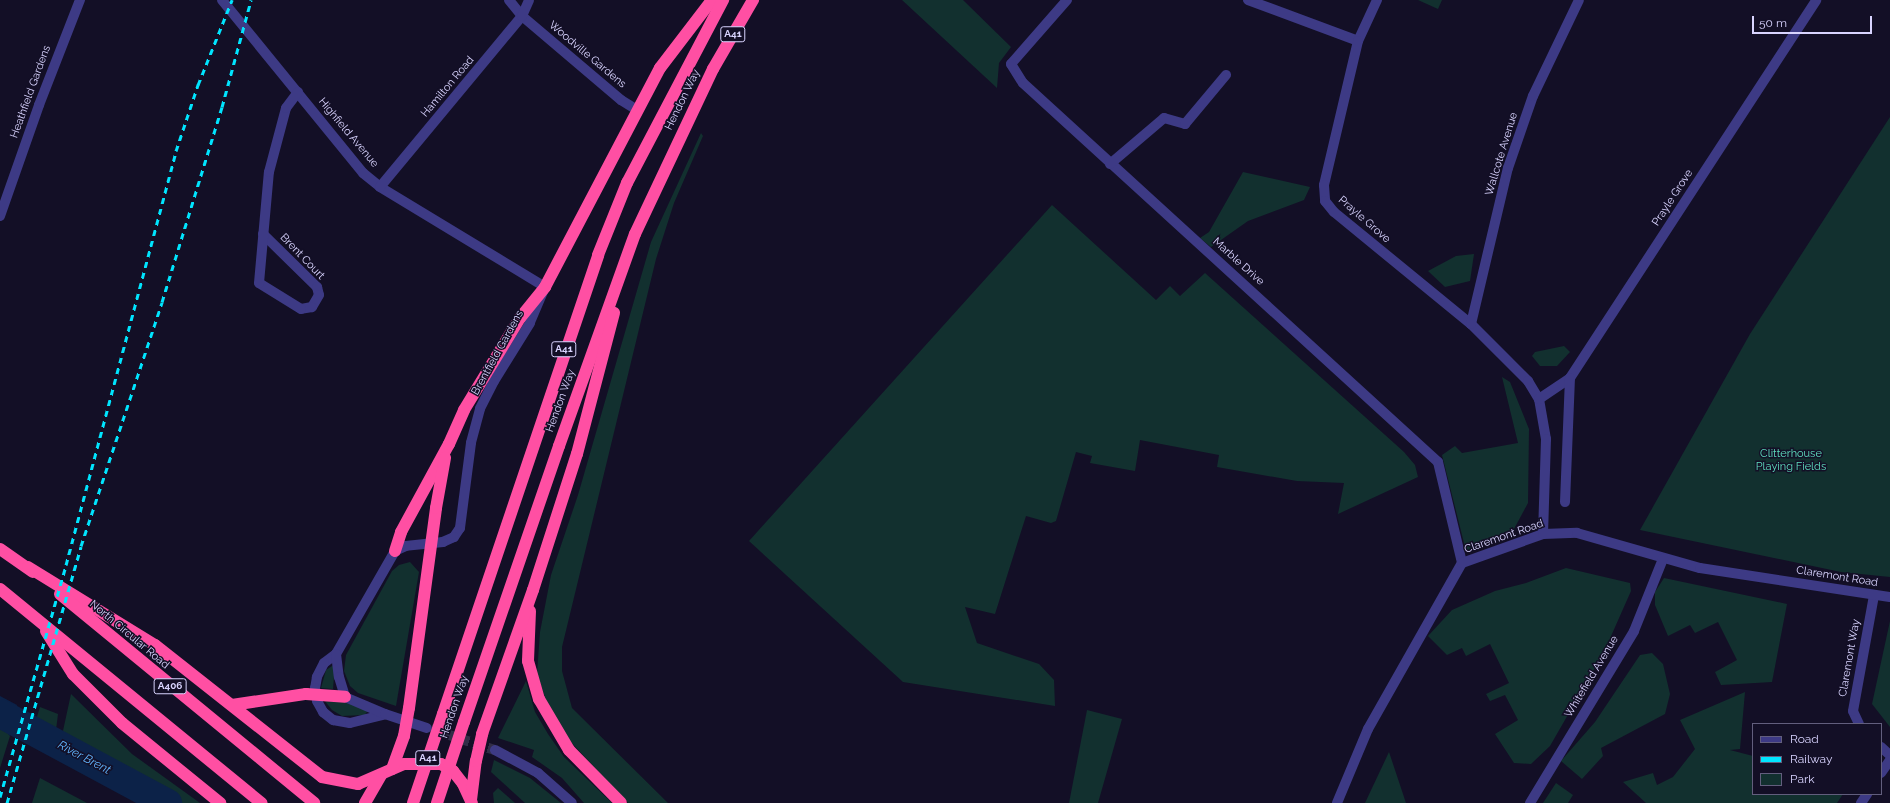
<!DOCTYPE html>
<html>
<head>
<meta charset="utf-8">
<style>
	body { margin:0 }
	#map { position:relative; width:1890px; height:803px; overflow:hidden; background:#130f26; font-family:Raleway,sans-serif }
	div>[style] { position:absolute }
	.green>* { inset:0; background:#12302f }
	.water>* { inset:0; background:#0c2248 }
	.river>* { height:29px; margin:-14.5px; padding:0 14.5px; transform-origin:14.5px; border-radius:14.5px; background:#0c2248 }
	.minor-tunnel>* { height:10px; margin-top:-5px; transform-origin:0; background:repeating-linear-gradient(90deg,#312d47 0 10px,transparent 0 15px) }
	.minor>* { height:10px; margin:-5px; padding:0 5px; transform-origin:5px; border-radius:5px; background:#3d3a85 }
	.highway>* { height:12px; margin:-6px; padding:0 6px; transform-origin:6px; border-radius:6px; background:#ff4fa3 }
	.rail>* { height:3px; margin-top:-1.5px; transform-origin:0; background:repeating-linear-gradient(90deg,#00e5ff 0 6px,transparent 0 11px) }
	.highway-bridge>* { height:12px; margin:-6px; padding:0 6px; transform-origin:6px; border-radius:6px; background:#ff4fa3 }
	span { translate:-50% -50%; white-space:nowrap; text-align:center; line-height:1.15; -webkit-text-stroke:3px #130f26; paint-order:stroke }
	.shield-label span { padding:1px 3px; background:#130f26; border:1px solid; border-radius:3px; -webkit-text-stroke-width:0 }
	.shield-label { font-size:10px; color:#d9d4ff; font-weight:700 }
	.street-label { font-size:11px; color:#d9d4ff }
	.park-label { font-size:11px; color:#5fe0c0 }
	.water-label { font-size:12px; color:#62b6ff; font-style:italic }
	.legend { position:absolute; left:1752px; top:723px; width:130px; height:72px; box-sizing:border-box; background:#130f26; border:1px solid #625e7d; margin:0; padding:5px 7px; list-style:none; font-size:12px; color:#d9d4ff }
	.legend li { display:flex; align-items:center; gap:8px; height:20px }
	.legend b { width:20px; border:1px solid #625e7d }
	.scale { position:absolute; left:1752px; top:16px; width:120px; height:18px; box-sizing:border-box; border:2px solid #d9d4ff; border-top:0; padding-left:5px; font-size:12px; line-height:14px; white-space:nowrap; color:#d9d4ff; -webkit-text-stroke:3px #130f26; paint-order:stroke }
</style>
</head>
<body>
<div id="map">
	<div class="green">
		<i style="clip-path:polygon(902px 0,963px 0,1011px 47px,999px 63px,997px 88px)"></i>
		<i style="clip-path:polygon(1418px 0,1442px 0,1438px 9px)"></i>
		<i style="clip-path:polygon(1890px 117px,1890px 577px,1841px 572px,1640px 530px,1750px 334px)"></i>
		<i style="clip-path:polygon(701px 133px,703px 136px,674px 203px,656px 259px,562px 647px,562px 671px,572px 708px,668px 803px,628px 803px,569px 740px,548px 706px,537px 674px,540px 632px,551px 575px,578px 495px,651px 242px)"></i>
		<i style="clip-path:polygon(1243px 172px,1310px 187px,1304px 200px,1248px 221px,1211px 247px,1200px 238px,1209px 232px)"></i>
		<i style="clip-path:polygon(1052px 205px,1156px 300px,1170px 286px,1180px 296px,1205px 273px,1404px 452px,1415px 465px,1418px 477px,1338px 514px,1344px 483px,1297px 481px,1217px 467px,1219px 455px,1140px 440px,1135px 471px,1090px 463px,1092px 456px,1076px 452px,1056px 521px,1051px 523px,1026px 516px,995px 614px,965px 607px,977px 643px,1039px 664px,1054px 680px,1055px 706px,903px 682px,749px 541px)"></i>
		<i style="clip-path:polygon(1474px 254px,1470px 281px,1445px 287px,1428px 271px,1456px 256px)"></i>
		<i style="clip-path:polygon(1564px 346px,1570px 352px,1557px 366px,1540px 366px,1532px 356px,1535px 352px)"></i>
		<i style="clip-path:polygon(1502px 377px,1510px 382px,1529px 429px,1528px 503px,1514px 529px,1466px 551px,1442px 455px,1455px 446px,1462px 453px,1518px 443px)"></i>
		<i style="clip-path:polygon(410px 562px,419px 572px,396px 706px,358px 693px,350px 686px,344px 671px,346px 655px,392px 571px,399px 565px)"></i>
		<i style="clip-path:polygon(1566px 568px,1630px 583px,1631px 591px,1604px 652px,1550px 746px,1531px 764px,1514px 763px,1495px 734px,1518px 720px,1505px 695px,1490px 701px,1486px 694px,1509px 683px,1490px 644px,1466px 656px,1462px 648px,1447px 655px,1428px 636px,1452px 610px,1495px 591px,1526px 583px)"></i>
		<i style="clip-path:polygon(1664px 578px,1787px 604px,1772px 682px,1721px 685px,1715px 672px,1737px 660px,1718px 622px,1695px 633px,1690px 625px,1668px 636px,1655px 605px,1655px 592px)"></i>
		<i style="clip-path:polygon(1890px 621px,1890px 727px,1872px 704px)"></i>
		<i style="clip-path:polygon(1652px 653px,1663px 664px,1670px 694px,1665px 714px,1601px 748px,1603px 756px,1582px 779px,1561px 761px,1595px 722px,1640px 655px)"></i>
		<i style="clip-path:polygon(335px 664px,333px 689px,321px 688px,326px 670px)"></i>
		<i style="clip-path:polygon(526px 681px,535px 712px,548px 734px,564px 757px,612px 803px,584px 803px,562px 778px,532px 757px,534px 750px,498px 738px)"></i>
		<i style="clip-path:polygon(1745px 692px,1740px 749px,1730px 750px,1753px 756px,1753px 794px,1843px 794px,1837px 803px,1646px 803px,1623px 782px,1653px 773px,1657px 785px,1673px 777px,1695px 749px,1680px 720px)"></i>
		<i style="clip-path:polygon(71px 694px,132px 754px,200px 803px,182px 803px,174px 797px,142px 785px,61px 740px)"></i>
		<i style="clip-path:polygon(324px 700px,345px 702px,368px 710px,365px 715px,342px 716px,332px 710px)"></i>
		<i style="clip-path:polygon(40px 707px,58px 714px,55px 738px,34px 726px)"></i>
		<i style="clip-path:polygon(1087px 710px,1122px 719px,1098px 803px,1069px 803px)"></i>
		<i style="clip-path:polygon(0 723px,10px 736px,0 768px)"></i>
		<i style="clip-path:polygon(1389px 752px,1406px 803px,1365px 803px)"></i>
		<i style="clip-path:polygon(494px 760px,530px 778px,561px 803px,525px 803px,491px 772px)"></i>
		<i style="clip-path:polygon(40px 778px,87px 803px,32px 803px)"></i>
		<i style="clip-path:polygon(1556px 783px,1573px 795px,1568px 803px,1543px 803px)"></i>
		<i style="clip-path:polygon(498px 788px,515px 803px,494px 803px,493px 793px)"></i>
	</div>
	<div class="water">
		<i style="clip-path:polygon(0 696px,17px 705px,10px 736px,0 723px)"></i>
	</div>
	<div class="river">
		<i style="left:0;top:713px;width:190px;rotate:28.3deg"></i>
	</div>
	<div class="minor-tunnel">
		<i style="left:431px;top:729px;width:67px;rotate:18.2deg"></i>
	</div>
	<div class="minor">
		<i style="left:222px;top:0;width:223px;rotate:50.8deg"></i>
		<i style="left:363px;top:173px;width:22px;rotate:39deg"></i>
		<i style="left:380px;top:187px;width:193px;rotate:31.2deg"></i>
		<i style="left:545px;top:287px;width:39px;rotate:113deg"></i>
		<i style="left:530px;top:323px;width:68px;rotate:121.8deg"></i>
		<i style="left:494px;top:381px;width:31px;rotate:117deg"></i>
		<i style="left:480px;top:409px;width:35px;rotate:105deg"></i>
		<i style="left:471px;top:443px;width:86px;rotate:97.4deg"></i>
		<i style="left:460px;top:528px;width:11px;rotate:124deg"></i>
		<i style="left:454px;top:537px;width:12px;rotate:156deg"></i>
		<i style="left:443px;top:542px;width:37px;rotate:174deg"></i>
		<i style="left:406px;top:546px;width:12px;rotate:156deg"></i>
		<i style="left:395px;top:551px;width:119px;rotate:119.8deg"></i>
		<i style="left:336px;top:654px;width:15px;rotate:143deg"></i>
		<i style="left:324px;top:663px;width:16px;rotate:117deg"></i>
		<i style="left:317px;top:677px;width:11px;rotate:100deg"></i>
		<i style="left:315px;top:688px;width:13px;rotate:81deg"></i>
		<i style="left:317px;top:701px;width:13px;rotate:61deg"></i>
		<i style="left:323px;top:712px;width:13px;rotate:39deg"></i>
		<i style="left:333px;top:720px;width:17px;rotate:10deg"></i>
		<i style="left:350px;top:723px;width:36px;rotate:-14deg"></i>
		<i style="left:509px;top:0;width:21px;rotate:51deg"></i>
		<i style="left:522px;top:16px;width:130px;rotate:40.3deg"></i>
		<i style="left:621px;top:100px;width:19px;rotate:32deg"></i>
		<i style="left:1067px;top:0;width:85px;rotate:131.2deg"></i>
		<i style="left:1011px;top:64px;width:22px;rotate:58deg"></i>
		<i style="left:1023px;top:83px;width:562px;rotate:42.4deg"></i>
		<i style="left:1438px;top:462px;width:104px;rotate:76.6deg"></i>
		<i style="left:1248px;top:0;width:117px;rotate:20.4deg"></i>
		<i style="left:1377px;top:0;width:45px;rotate:114.9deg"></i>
		<i style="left:1358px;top:41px;width:148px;rotate:103.3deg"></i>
		<i style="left:1324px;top:185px;width:16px;rotate:86deg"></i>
		<i style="left:1325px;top:201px;width:14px;rotate:51deg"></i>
		<i style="left:1334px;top:212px;width:177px;rotate:39.3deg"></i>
		<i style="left:1471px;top:324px;width:81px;rotate:45deg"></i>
		<i style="left:1528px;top:381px;width:21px;rotate:59deg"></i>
		<i style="left:1539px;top:399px;width:41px;rotate:80.1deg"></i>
		<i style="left:1546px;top:439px;width:95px;rotate:91.8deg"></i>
		<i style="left:1110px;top:164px;width:71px;rotate:-40.4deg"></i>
		<i style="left:1164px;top:118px;width:22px;rotate:16deg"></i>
		<i style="left:1185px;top:124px;width:64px;rotate:-50.1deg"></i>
		<i style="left:380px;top:187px;width:222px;rotate:-50.3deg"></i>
		<i style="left:522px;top:16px;width:17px;rotate:-66deg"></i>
		<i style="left:0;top:216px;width:118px;rotate:-70.6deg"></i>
		<i style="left:39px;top:105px;width:113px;rotate:-68.7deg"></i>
		<i style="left:263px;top:234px;width:76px;rotate:44.5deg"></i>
		<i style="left:317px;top:287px;width:8px;rotate:76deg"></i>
		<i style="left:319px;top:295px;width:14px;rotate:120deg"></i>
		<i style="left:312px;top:307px;width:11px;rotate:170deg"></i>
		<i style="left:301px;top:309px;width:49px;rotate:-148.2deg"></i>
		<i style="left:259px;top:283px;width:111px;rotate:-84.9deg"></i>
		<i style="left:269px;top:172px;width:66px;rotate:-75.1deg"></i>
		<i style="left:286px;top:108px;width:20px;rotate:-53deg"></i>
		<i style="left:1471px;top:324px;width:160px;rotate:-76.7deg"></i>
		<i style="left:1508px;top:168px;width:76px;rotate:-70.9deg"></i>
		<i style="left:1533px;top:96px;width:106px;rotate:-64.4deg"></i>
		<i style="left:1539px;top:399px;width:37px;rotate:-34deg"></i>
		<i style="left:1570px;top:378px;width:451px;rotate:-56.9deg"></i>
		<i style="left:1565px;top:502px;width:124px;rotate:-87.7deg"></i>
		<i style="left:336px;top:654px;width:23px;rotate:83deg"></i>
		<i style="left:339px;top:677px;width:21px;rotate:73deg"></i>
		<i style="left:345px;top:697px;width:43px;rotate:23deg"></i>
		<i style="left:385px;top:714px;width:44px;rotate:18.4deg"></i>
		<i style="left:1859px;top:724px;width:14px;rotate:-115deg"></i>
		<i style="left:1853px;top:711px;width:118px;rotate:-79.7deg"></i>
		<i style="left:1881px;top:747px;width:12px;rotate:42deg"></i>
		<i style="left:495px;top:750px;width:49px;rotate:28.1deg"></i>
		<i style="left:538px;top:773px;width:45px;rotate:41.4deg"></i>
		<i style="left:1881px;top:773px;width:16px;rotate:-55deg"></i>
		<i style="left:1337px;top:803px;width:80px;rotate:-67.3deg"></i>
		<i style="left:1368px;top:729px;width:191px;rotate:-60.5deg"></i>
		<i style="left:1462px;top:563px;width:86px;rotate:-19.7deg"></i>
		<i style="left:1543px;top:534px;width:34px;rotate:-2deg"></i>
		<i style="left:1577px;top:533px;width:128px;rotate:15.9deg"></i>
		<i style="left:1700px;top:568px;width:192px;rotate:8.7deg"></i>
		<i style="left:1530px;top:803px;width:201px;rotate:-58.8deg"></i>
		<i style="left:1634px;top:631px;width:78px;rotate:-68.1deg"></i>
		<i style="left:1861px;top:803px;width:11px;rotate:-56deg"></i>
	</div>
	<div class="highway">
		<i style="left:0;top:549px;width:40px;rotate:34.9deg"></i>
		<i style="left:395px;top:551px;width:20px;rotate:-72deg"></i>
		<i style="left:401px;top:532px;width:100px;rotate:-61.4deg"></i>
		<i style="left:449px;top:444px;width:37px;rotate:-66deg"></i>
		<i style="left:464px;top:410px;width:108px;rotate:-58.7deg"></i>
		<i style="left:520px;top:318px;width:40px;rotate:-51deg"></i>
		<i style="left:545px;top:287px;width:247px;rotate:-62.3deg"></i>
		<i style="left:660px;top:68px;width:86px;rotate:-52.6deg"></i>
		<i style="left:28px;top:567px;width:149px;rotate:31.6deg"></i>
		<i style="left:155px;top:645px;width:213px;rotate:38.3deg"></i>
		<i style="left:322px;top:777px;width:37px;rotate:11deg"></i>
		<i style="left:358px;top:784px;width:50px;rotate:-23.5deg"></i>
		<i style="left:404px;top:764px;width:37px"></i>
		<i style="left:441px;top:764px;width:14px;rotate:30deg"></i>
		<i style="left:453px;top:771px;width:16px;rotate:52deg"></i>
		<i style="left:463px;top:784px;width:21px;rotate:65deg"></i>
		<i style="left:0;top:589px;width:338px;rotate:39.3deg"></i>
		<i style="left:60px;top:594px;width:329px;rotate:39.4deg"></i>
		<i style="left:530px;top:611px;width:50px;rotate:92.3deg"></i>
		<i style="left:528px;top:661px;width:40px;rotate:74deg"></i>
		<i style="left:539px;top:699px;width:59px;rotate:59.5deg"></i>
		<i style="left:569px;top:750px;width:74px;rotate:45.5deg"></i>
		<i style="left:46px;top:631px;width:51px;rotate:57.9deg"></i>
		<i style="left:73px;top:674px;width:69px;rotate:45deg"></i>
		<i style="left:122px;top:723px;width:127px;rotate:39.2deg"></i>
		<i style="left:232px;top:705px;width:75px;rotate:-8.5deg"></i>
		<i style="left:306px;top:694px;width:39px;rotate:4deg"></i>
		<i style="left:409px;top:708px;width:202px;rotate:-82.3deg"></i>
		<i style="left:436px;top:508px;width:51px;rotate:-79.8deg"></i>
		<i style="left:443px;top:714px;width:484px;rotate:-71.3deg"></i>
		<i style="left:598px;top:255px;width:78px;rotate:-68.1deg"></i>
		<i style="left:627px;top:183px;width:207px;rotate:-62.3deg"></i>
		<i style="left:464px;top:722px;width:292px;rotate:-71deg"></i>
		<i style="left:559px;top:446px;width:225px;rotate:-70.3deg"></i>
		<i style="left:635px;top:234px;width:183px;rotate:-64.7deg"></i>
		<i style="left:713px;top:69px;width:80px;rotate:-59.9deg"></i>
		<i style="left:482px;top:734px;width:153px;rotate:-70.5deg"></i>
		<i style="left:533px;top:590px;width:143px;rotate:-72.1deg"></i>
		<i style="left:577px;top:454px;width:146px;rotate:-75.3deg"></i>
		<i style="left:471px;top:800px;width:39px;rotate:-83deg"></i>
		<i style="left:365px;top:803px;width:32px;rotate:-60deg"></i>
	</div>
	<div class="rail">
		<i style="left:0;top:797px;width:241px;rotate:-74.1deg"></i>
		<i style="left:66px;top:565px;width:428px;rotate:-75.1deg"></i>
		<i style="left:176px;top:151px;width:70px;rotate:-71.6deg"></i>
		<i style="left:198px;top:85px;width:92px;rotate:-68.2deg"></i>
		<i style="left:7px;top:803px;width:267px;rotate:-73.9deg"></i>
		<i style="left:81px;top:546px;width:257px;rotate:-71.6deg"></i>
		<i style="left:162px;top:302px;width:204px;rotate:-72.9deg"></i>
		<i style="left:222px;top:107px;width:111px;rotate:-74.8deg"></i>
	</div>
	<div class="highway-bridge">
		<i style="left:476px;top:761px;width:28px;rotate:-77deg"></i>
		<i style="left:392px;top:769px;width:35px;rotate:-70deg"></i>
		<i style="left:404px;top:736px;width:28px;rotate:-80deg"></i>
		<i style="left:413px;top:803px;width:94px;rotate:-71.4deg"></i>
		<i style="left:437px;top:803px;width:85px;rotate:-71.6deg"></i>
	</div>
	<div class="shield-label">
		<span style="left:733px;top:34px">A41</span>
		<span style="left:564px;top:349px">A41</span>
		<span style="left:170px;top:686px">A406</span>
		<span style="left:428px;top:758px">A41</span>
	</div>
	<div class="street-label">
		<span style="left:587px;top:55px;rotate:40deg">Woodville Gardens</span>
		<span style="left:448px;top:87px;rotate:-50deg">Hamilton Road</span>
		<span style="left:31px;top:92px;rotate:-70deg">Heathfield Gardens</span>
		<span style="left:683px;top:100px;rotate:-64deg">Hendon Way</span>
		<span style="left:348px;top:133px;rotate:50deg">Highfield Avenue</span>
		<span style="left:1502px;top:154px;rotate:-73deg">Wallcote Avenue</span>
		<span style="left:1673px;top:198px;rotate:-57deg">Prayle Grove</span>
		<span style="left:1364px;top:220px;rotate:41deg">Prayle Grove</span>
		<span style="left:302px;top:257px;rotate:46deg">Brent Court</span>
		<span style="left:1238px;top:262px;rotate:42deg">Marble Drive</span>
		<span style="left:498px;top:353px;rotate:-61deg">Brentfield Gardens</span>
		<span style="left:561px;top:401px;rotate:-70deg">Hendon Way</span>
		<span style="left:1504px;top:537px;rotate:-19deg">Claremont Road</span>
		<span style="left:1837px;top:577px;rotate:9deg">Claremont Road</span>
		<span style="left:129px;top:635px;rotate:40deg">North Circular Road</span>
		<span style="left:1850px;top:658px;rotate:-80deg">Claremont Way</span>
		<span style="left:1592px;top:677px;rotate:-59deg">Whitefield Avenue</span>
		<span style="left:455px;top:707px;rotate:-71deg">Hendon Way</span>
	</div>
	<div class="park-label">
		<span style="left:1791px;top:461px">Clitterhouse<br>Playing Fields</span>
	</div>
	<div class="water-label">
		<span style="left:84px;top:758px;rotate:28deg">River Brent</span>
	</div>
	<ul class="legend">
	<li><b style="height:5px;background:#3d3a85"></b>Road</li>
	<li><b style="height:5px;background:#00e5ff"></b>Railway</li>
	<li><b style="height:11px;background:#12302f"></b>Park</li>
	</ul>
	<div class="scale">50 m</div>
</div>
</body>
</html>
